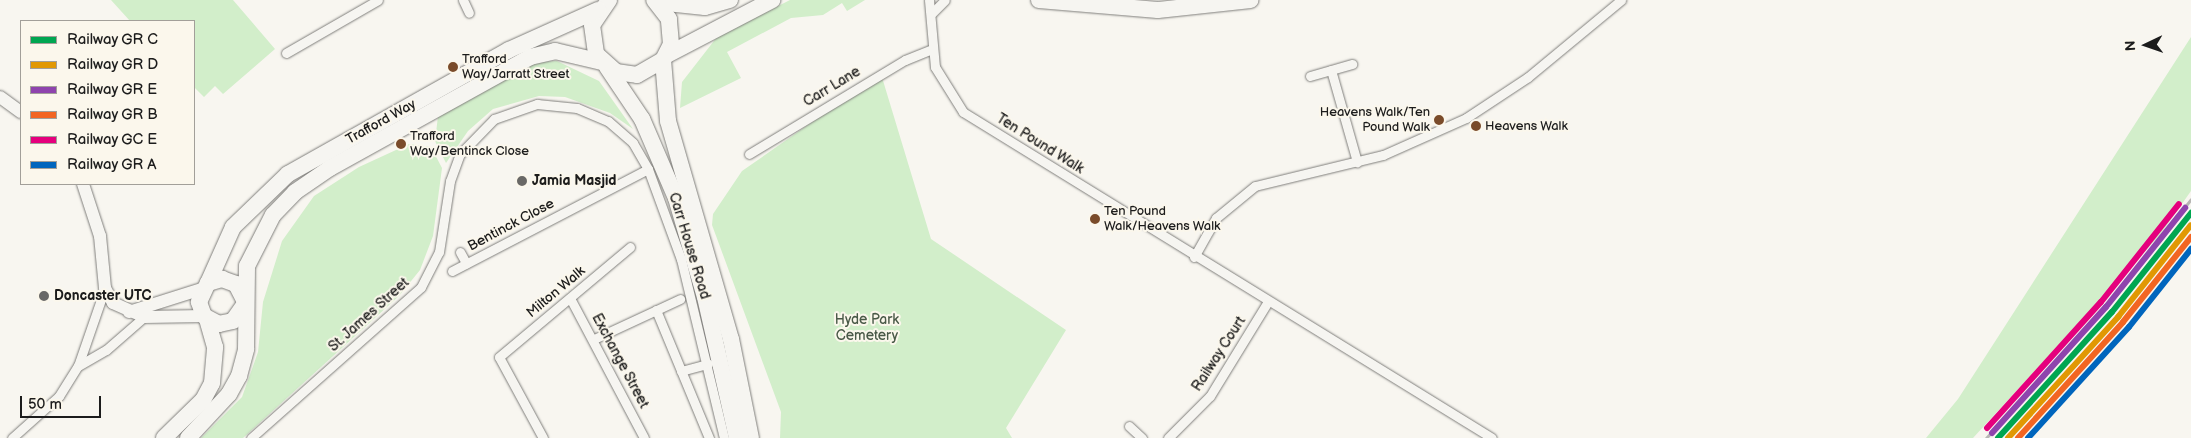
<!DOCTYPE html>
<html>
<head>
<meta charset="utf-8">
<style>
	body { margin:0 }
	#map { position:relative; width:2191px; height:438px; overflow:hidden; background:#f8f6f0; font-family:"Balsamiq Sans",sans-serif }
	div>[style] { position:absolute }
	.green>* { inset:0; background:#d2eeca }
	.roads { filter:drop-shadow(0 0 1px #7f7e7b) drop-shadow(0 0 1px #7f7e7b) }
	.street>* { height:9px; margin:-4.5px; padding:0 4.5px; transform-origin:4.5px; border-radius:4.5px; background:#f6f5f1 }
	.secondary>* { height:12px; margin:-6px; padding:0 6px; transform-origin:6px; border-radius:6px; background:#f6f5f1 }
	.highway>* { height:16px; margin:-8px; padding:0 8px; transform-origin:8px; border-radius:8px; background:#f6f5f1 }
	.rail>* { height:3px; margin:-1.5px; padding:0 1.5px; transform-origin:1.5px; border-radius:1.5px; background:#b7b6b4 }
	.rail-1>* { height:6px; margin:-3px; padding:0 3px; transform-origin:3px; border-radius:3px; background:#00a651 }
	.rail-2>* { height:6px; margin:-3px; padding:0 3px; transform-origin:3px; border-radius:3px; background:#e19803 }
	.rail-3>* { height:6px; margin:-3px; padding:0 3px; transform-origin:3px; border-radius:3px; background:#8e44ad }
	.rail-4>* { height:6px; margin:-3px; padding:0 3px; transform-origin:3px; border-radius:3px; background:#f26522 }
	.rail-5>* { height:6px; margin:-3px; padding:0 3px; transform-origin:3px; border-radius:3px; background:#e5007d }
	.rail-6>* { height:6px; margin:-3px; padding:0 3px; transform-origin:3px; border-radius:3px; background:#0065bd }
	.dots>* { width:14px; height:14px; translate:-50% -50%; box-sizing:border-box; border:2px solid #fbf7ec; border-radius:50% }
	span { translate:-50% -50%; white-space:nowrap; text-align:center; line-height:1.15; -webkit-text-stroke:4px #fbf7ec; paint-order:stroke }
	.bus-label { font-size:13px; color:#1c1c1c }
	.left { translate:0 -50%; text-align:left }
	.right { translate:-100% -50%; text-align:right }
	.street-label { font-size:14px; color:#1c1c1c }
	.poi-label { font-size:14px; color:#1c1c1c; font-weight:700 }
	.park-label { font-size:14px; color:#495947 }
	.legend { position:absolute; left:20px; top:20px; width:175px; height:165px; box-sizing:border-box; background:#fbf7ec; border:1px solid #a29f99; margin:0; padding:6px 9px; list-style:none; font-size:15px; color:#1c1c1c }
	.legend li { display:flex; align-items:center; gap:10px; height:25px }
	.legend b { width:25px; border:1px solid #a29f99 }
	.north { position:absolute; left:2121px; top:20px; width:50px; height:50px; -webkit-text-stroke:4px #fbf7ec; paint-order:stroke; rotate:267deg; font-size:14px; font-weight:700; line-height:20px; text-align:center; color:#1c1c1c }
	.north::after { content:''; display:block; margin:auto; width:18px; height:22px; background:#1c1c1c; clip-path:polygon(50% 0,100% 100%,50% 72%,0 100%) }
	.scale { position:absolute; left:20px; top:396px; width:81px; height:22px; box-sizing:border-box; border:2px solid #1c1c1c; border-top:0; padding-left:6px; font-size:15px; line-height:18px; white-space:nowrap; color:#1c1c1c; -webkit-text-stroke:4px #fbf7ec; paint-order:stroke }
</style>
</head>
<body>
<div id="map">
	<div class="green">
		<i style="clip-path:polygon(111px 0,233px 0,275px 49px,223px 94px,215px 86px,204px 97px,194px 87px,194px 21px,130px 21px)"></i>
		<i style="clip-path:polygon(790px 0,865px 0,847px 11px,842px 3px,823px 15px,791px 18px,727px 52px,741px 78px,680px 108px,682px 82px,717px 37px)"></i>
		<i style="clip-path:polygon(2191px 37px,2191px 191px,2160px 235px,1973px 438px,1926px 438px,1958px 399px)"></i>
		<i style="clip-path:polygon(557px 61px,599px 81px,633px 129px,610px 113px,565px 97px,539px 96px,493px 109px,468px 131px,446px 163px,435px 141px,438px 116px,536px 62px)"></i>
		<i style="clip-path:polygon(881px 74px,931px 239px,1066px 330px,1006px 428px,1012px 438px,780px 438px,781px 412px,712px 225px,713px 214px,742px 171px)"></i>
		<i style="clip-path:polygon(409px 144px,431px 147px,442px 168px,433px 236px,420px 270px,399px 296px,243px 438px,201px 438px,242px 397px,258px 352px,263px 302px,282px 241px,314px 196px,359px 167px)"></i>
	</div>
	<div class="roads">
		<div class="street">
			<i style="left:463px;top:0;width:14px;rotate:65deg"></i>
			<i style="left:929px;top:0;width:67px;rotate:84.9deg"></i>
			<i style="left:935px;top:67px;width:53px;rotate:58.1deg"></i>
			<i style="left:963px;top:112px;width:621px;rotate:31.64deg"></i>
			<i style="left:932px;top:13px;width:18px;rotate:-45deg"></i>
			<i style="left:286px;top:53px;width:106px;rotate:-29.9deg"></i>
			<i style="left:1331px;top:70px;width:96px;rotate:74.2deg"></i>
			<i style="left:1310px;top:76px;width:44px;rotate:-15.9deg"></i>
			<i style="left:749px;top:154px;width:182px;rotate:-31.1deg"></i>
			<i style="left:905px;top:60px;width:29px;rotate:-22deg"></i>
			<i style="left:460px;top:252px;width:13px;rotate:61deg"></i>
			<i style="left:1194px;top:257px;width:45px;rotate:-60.6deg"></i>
			<i style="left:1216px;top:218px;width:50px;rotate:-39.4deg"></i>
			<i style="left:1255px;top:186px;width:132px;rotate:-13.6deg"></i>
			<i style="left:1383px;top:155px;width:91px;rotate:-24deg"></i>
			<i style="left:1466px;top:118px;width:74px;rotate:-33.5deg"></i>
			<i style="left:1528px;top:77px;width:121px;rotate:-39.6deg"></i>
			<i style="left:452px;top:271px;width:221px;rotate:-27.5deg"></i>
			<i style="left:570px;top:298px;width:158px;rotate:62.1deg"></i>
			<i style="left:656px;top:310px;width:139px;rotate:67.5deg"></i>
			<i style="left:594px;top:339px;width:95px;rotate:-24.9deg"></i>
			<i style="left:78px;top:366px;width:83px;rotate:-70.9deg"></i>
			<i style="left:681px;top:371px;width:28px;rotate:-15deg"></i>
			<i style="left:1129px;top:426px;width:18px;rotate:43deg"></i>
			<i style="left:12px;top:438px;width:63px;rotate:-41.8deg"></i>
			<i style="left:59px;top:396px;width:36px;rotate:-58deg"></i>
			<i style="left:78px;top:366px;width:32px;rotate:-30deg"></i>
			<i style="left:106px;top:350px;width:50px;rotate:-41deg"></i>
			<i style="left:251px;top:438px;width:227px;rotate:-41.6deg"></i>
			<i style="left:421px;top:287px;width:39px;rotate:-63deg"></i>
			<i style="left:439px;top:252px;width:72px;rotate:-81.2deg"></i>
			<i style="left:450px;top:181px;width:29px;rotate:-70deg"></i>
			<i style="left:460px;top:154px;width:49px;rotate:-45.8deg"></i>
			<i style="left:494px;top:119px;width:46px;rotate:-19.2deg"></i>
			<i style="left:537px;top:104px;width:40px;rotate:5.7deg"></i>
			<i style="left:577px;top:108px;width:34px;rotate:23deg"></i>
			<i style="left:608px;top:121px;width:33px;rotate:41deg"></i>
			<i style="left:633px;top:143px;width:30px;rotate:60deg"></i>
			<i style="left:648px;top:169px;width:96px;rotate:69.9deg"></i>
			<i style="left:681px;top:259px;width:184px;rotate:76.5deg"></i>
			<i style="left:543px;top:438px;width:92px;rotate:-118.5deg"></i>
			<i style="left:499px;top:357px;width:171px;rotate:-40deg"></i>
			<i style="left:1168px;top:438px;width:59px;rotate:-45deg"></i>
			<i style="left:1210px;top:396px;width:109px;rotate:-58.5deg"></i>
		</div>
		<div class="secondary">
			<i style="left:0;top:97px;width:26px;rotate:36deg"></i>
			<i style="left:83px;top:184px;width:55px;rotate:71.9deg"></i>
			<i style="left:100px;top:236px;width:52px;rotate:84.5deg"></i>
			<i style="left:105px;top:288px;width:17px;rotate:62deg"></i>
			<i style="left:113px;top:303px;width:34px;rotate:24deg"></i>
			<i style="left:144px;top:317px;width:60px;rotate:-1deg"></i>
			<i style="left:129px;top:312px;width:77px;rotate:-17.5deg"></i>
		</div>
		<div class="highway">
			<i style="left:609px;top:0;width:30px;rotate:124deg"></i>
			<i style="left:592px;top:25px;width:29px;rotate:82deg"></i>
			<i style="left:596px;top:54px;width:27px;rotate:42deg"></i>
			<i style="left:616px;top:72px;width:21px;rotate:8deg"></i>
			<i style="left:637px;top:75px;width:30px;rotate:-30deg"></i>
			<i style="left:663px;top:60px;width:18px;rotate:-63deg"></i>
			<i style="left:671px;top:44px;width:25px;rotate:-95deg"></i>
			<i style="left:669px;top:19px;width:24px;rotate:-128deg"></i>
			<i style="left:1039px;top:0;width:119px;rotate:4.8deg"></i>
			<i style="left:1158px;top:10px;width:93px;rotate:-6.2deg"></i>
			<i style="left:657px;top:2px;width:48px;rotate:5.9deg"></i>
			<i style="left:705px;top:7px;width:26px;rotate:-16deg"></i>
			<i style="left:667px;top:55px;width:119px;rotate:-27.6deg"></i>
			<i style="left:663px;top:60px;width:61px;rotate:85.3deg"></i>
			<i style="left:668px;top:121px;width:227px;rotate:73.9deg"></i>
			<i style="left:731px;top:339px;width:101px;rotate:78.6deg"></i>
			<i style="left:607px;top:67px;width:63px;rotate:56.1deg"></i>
			<i style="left:642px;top:119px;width:86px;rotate:66.7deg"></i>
			<i style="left:676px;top:198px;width:103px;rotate:73.7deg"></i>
			<i style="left:705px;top:297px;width:145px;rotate:77.2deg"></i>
			<i style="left:208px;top:283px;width:61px;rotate:-65.9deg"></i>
			<i style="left:233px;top:227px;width:76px;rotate:-43.9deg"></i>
			<i style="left:288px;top:174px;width:253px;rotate:-29.3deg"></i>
			<i style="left:509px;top:50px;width:98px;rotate:-24.2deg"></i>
			<i style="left:244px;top:305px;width:19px;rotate:125deg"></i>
			<i style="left:233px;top:321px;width:14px;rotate:168deg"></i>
			<i style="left:219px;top:324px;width:17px;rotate:-152deg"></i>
			<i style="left:204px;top:316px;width:15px;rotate:-110deg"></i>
			<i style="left:199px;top:302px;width:21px;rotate:-65deg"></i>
			<i style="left:208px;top:283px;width:15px;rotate:-16deg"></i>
			<i style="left:222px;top:279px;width:15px;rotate:20deg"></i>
			<i style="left:236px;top:284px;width:18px;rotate:63deg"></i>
			<i style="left:164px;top:438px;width:54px;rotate:-44.3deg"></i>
			<i style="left:203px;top:400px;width:19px;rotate:-62deg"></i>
			<i style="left:212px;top:383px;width:36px;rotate:-85deg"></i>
			<i style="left:215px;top:347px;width:29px;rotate:-106deg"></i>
			<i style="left:188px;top:438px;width:60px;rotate:-47deg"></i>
			<i style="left:229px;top:394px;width:21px;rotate:-61deg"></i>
			<i style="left:239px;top:376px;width:28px;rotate:-75deg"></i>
			<i style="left:246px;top:349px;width:83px;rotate:-89.3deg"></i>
			<i style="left:247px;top:266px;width:57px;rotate:-63deg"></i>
			<i style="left:273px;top:215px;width:32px;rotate:-46deg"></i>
			<i style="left:295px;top:192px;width:42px;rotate:-34.4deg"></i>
			<i style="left:330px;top:168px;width:229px;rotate:-29deg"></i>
			<i style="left:530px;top:57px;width:26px;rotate:-13deg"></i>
			<i style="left:555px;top:51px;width:48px;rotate:13.2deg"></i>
		</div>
	</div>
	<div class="rail">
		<i style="left:1986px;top:438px;width:180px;rotate:-47.7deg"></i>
		<i style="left:2107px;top:305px;width:135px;rotate:-51.6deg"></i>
	</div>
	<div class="rail-1">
		<i style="left:1998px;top:438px;width:170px;rotate:-47.9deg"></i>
		<i style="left:2112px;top:312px;width:127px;rotate:-51.4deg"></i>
	</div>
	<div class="rail-2">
		<i style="left:2008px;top:438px;width:164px;rotate:-47.7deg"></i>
		<i style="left:2118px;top:317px;width:117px;rotate:-51.6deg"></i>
	</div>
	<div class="rail-3">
		<i style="left:1992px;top:433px;width:170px;rotate:-47.9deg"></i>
		<i style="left:2106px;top:307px;width:127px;rotate:-51.4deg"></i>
	</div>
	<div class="rail-4">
		<i style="left:2018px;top:438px;width:156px;rotate:-47.8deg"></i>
		<i style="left:2123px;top:322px;width:109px;rotate:-51.3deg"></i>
	</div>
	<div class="rail-5">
		<i style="left:1987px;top:428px;width:170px;rotate:-47.9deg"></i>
		<i style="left:2101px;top:302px;width:125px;rotate:-51.5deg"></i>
	</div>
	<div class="rail-6">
		<i style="left:2028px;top:438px;width:150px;rotate:-47.7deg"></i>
		<i style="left:2129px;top:327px;width:100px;rotate:-51.5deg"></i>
	</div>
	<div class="dots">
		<i style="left:453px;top:67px;background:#7a4b2a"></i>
		<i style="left:1439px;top:120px;background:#7a4b2a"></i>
		<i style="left:1476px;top:126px;background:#7a4b2a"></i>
		<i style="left:401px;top:144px;background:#7a4b2a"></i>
		<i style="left:522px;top:181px;background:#696866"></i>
		<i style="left:1095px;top:219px;background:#7a4b2a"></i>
		<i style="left:44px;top:296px;background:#696866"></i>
	</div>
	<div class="bus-label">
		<span class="left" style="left:462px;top:67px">Trafford<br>Way/Jarratt Street</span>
		<span class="right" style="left:1430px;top:120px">Heavens Walk/Ten<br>Pound Walk</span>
		<span class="left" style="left:1485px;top:126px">Heavens Walk</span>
		<span class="left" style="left:410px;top:144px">Trafford<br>Way/Bentinck Close</span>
		<span class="left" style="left:1104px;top:219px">Ten Pound<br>Walk/Heavens Walk</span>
	</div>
	<div class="street-label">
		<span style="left:832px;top:87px;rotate:-31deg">Carr Lane</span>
		<span style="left:381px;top:122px;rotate:-29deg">Trafford Way</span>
		<span style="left:1040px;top:144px;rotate:32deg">Ten Pound Walk</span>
		<span style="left:511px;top:225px;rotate:-28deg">Bentinck Close</span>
		<span style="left:689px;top:246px;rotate:73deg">Carr House Road</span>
		<span style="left:556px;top:292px;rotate:-40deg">Milton Walk</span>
		<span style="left:369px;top:315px;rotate:-42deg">St. James Street</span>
		<span style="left:1219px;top:354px;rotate:-57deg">Railway Court</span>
		<span style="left:620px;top:361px;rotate:62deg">Exchange Street</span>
	</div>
	<div class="poi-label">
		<span class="left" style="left:532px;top:181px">Jamia Masjid</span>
		<span class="left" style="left:54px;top:296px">Doncaster UTC</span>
	</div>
	<div class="park-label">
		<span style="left:867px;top:328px">Hyde Park<br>Cemetery</span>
	</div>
	<ul class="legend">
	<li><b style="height:6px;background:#00a651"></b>Railway GR C</li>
	<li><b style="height:6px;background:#e19803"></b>Railway GR D</li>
	<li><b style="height:6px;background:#8e44ad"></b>Railway GR E</li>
	<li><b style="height:6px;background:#f26522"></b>Railway GR B</li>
	<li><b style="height:6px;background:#e5007d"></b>Railway GC E</li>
	<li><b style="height:6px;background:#0065bd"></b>Railway GR A</li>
	</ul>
	<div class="north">N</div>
	<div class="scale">50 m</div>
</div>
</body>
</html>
